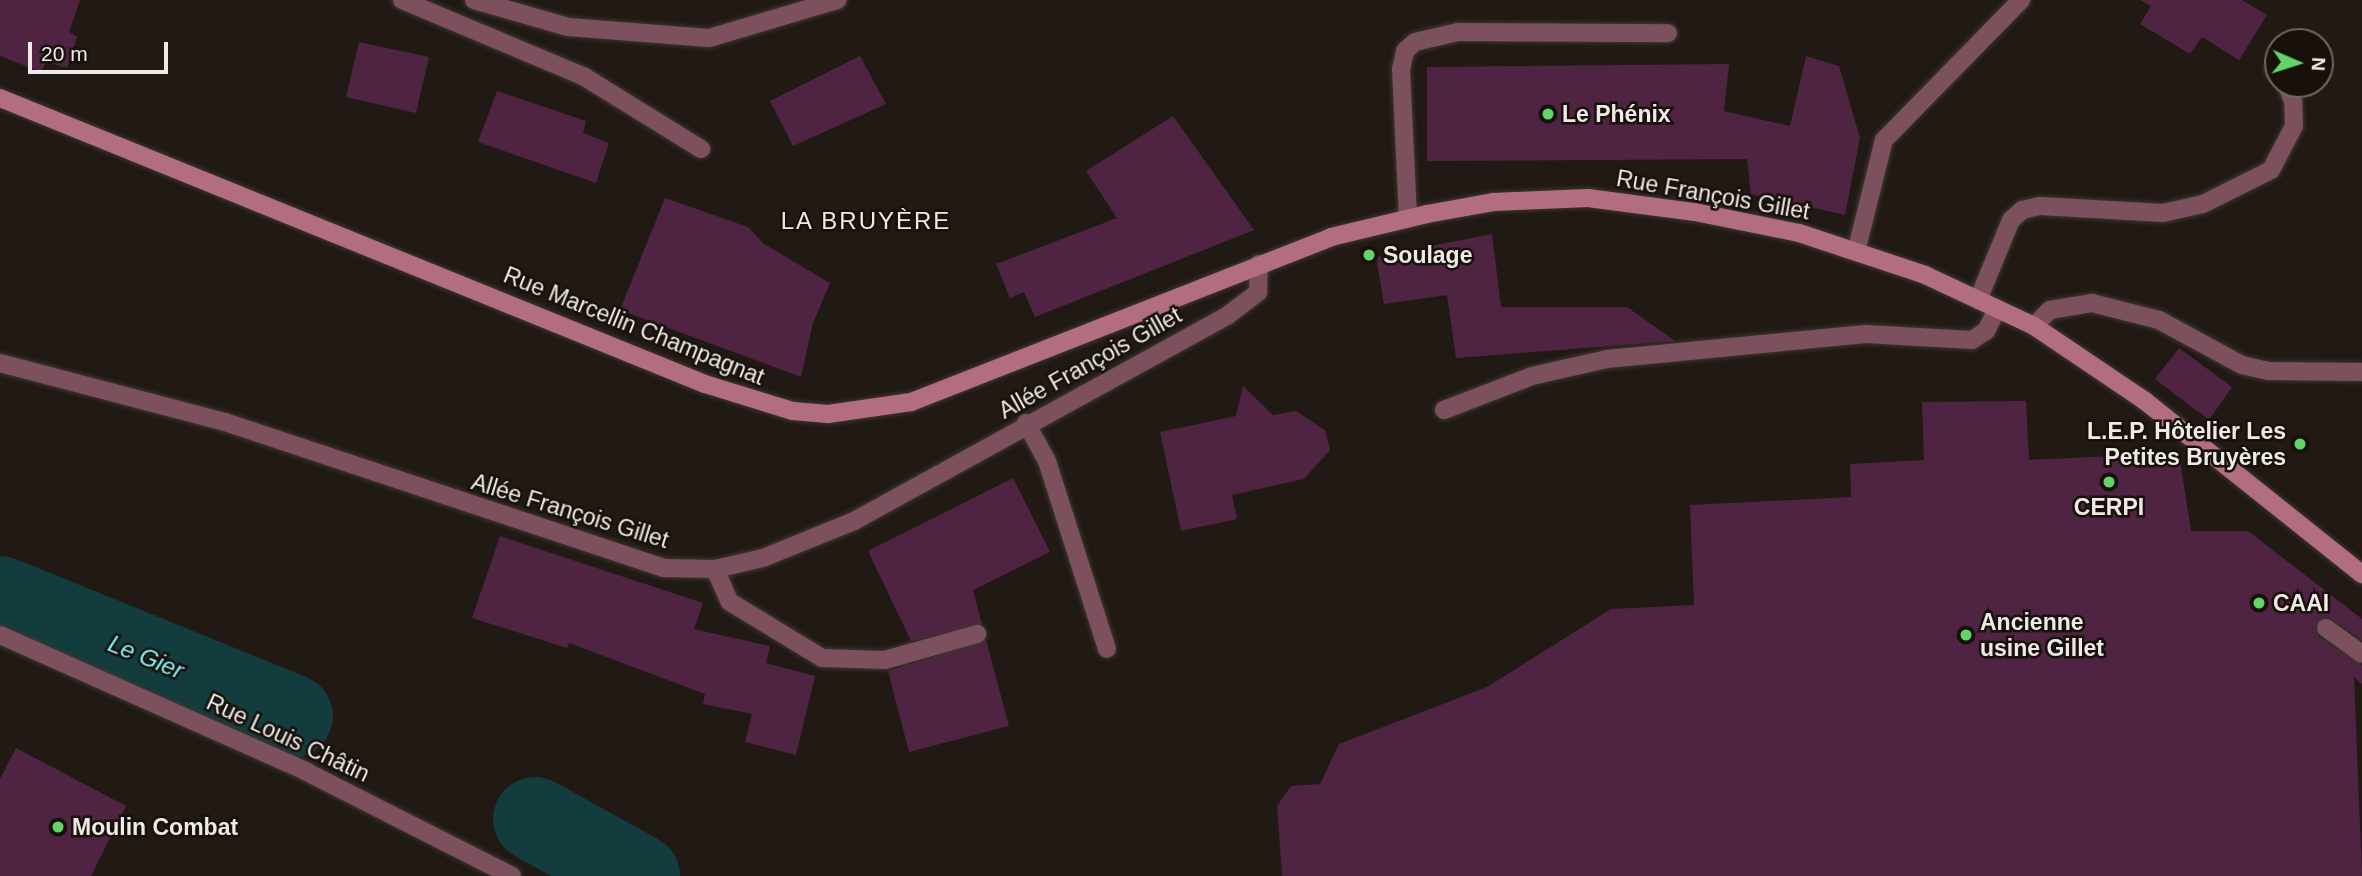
<!DOCTYPE html>
<html>
<head>
<meta charset="utf-8">
<style>
	body { margin:0 }
	#map { position:relative; width:2362px; height:876px; overflow:hidden; background:#211a14; font-family:Helvetica,sans-serif }
	div>[style] { position:absolute }
	.river>* { height:84px; margin:-42px; padding:0 42px; transform-origin:42px; border-radius:42px; background:#123c3e }
	.building>* { inset:0; background:#4e2442 }
	.roads { filter:drop-shadow(0 0 2px #3e3731) drop-shadow(0 0 2px #3e3731) }
	.service>* { height:18px; margin:-9px; padding:0 9px; transform-origin:9px; border-radius:9px; background:#7c505c }
	.minor>* { height:18px; margin:-9px; padding:0 9px; transform-origin:9px; border-radius:9px; background:#7c505c }
	.secondary>* { height:18px; margin:-9px; padding:0 9px; transform-origin:9px; border-radius:9px; background:#b36d81 }
	.dots>* { width:19px; height:19px; translate:-50% -50%; box-sizing:border-box; border:4px solid #18110b; border-radius:50% }
	span { translate:-50% -50%; white-space:nowrap; text-align:center; line-height:1.15; -webkit-text-stroke:5px #18110b; paint-order:stroke }
	.poi-label { font-size:23px; color:#efeae6; font-weight:700 }
	.left { translate:0 -50%; text-align:left }
	.right { translate:-100% -50%; text-align:right }
	.street-label { font-size:23px; color:#efeae6 }
	.neighbourhood-label { font-size:24px; color:#efeae6; letter-spacing:2px }
	.water-label { font-size:24px; color:#80f4f8; font-style:italic }
	.north { position:absolute; left:2264px; top:28px; width:70px; height:70px; box-sizing:border-box; background:#18110b; border:2px solid #6e6863; border-radius:50%; rotate:93deg; font-size:19px; font-weight:700; line-height:28px; text-align:center; color:#efeae6 }
	.north::after { content:''; display:block; margin:auto; width:24px; height:32px; background:#62d469; clip-path:polygon(50% 0,100% 100%,50% 72%,0 100%) }
	.scale { position:absolute; left:28px; top:42px; width:140px; height:32px; box-sizing:border-box; border:4px solid #efeae6; border-top:0; padding-left:9px; font-size:21px; line-height:24px; white-space:nowrap; color:#efeae6; -webkit-text-stroke:5px #18110b; paint-order:stroke }
</style>
</head>
<body>
<div id="map">
	<div class="river">
		<i style="left:0;top:598px;width:314px;rotate:22.1deg"></i>
		<i style="left:535px;top:819px;width:118px;rotate:29deg"></i>
	</div>
	<div class="building">
		<i style="clip-path:polygon(0 0,80px 0,69px 32px,77px 37px,67px 68px,46px 62px,41px 72px,0 56px)"></i>
		<i style="clip-path:polygon(2140px 0,2242px 0,2267px 15px,2239px 60px,2202px 37px,2190px 54px,2140px 24px,2151px 6px)"></i>
		<i style="clip-path:polygon(359px 42px,429px 57px,416px 113px,346px 97px)"></i>
		<i style="clip-path:polygon(860px 56px,886px 104px,793px 146px,770px 101px)"></i>
		<i style="clip-path:polygon(1806px 56px,1839px 66px,1860px 138px,1845px 215px,1751px 194px,1747px 159px,1427px 161px,1427px 67px,1729px 64px,1724px 111px,1790px 126px)"></i>
		<i style="clip-path:polygon(497px 91px,586px 121px,583px 133px,609px 143px,596px 183px,478px 142px)"></i>
		<i style="clip-path:polygon(1173px 116px,1254px 230px,1035px 317px,1024px 292px,1010px 298px,996px 264px,1117px 218px,1086px 171px)"></i>
		<i style="clip-path:polygon(665px 198px,748px 227px,764px 244px,830px 283px,813px 323px,801px 377px,620px 310px)"></i>
		<i style="clip-path:polygon(1492px 234px,1501px 307px,1627px 307px,1675px 341px,1456px 358px,1447px 295px,1384px 304px,1376px 257px)"></i>
		<i style="clip-path:polygon(2179px 348px,2232px 387px,2209px 420px,2155px 379px)"></i>
		<i style="clip-path:polygon(1243px 386px,1273px 415px,1296px 411px,1325px 430px,1330px 450px,1304px 479px,1232px 495px,1237px 519px,1181px 531px,1160px 432px,1236px 416px)"></i>
		<i style="clip-path:polygon(2026px 401px,2029px 460px,2179px 453px,2191px 531px,2248px 531px,2362px 619px,2362px 640px,2328px 617px,2315px 628px,2319px 637px,2362px 665px,2362px 684px,2354px 677px,2362px 876px,1282px 876px,1277px 806px,1291px 786px,1320px 784px,1339px 744px,1487px 687px,1611px 609px,1694px 605px,1690px 505px,1851px 497px,1850px 464px,1924px 460px,1922px 402px)"></i>
		<i style="clip-path:polygon(1013px 478px,1050px 552px,973px 590px,982px 624px,911px 641px,868px 551px)"></i>
		<i style="clip-path:polygon(500px 536px,703px 603px,694px 629px,770px 646px,766px 663px,815px 676px,796px 755px,745px 742px,752px 714px,703px 704px,705px 694px,569px 643px,567px 648px,472px 618px)"></i>
		<i style="clip-path:polygon(986px 640px,1009px 726px,909px 752px,888px 671px)"></i>
		<i style="clip-path:polygon(16px 748px,126px 806px,91px 876px,0 876px,0 779px)"></i>
	</div>
	<div class="roads">
		<div class="service">
			<i style="left:402px;top:0;width:196px;rotate:22.8deg"></i>
			<i style="left:583px;top:76px;width:139px;rotate:31.7deg"></i>
			<i style="left:2274px;top:69px;width:6px;rotate:51deg"></i>
			<i style="left:1408px;top:218px;width:149px;rotate:-92.7deg"></i>
			<i style="left:1401px;top:69px;width:18px;rotate:-77deg"></i>
			<i style="left:1405px;top:51px;width:13px;rotate:-42deg"></i>
			<i style="left:1415px;top:42px;width:44px;rotate:-13.1deg"></i>
			<i style="left:1458px;top:32px;width:210px;rotate:0.3deg"></i>
			<i style="left:1856px;top:252px;width:115px;rotate:-76deg"></i>
			<i style="left:1884px;top:140px;width:196px;rotate:-45.6deg"></i>
			<i style="left:1978px;top:300px;width:87px;rotate:-67.6deg"></i>
			<i style="left:2011px;top:220px;width:15px;rotate:-42deg"></i>
			<i style="left:2022px;top:210px;width:18px;rotate:-13deg"></i>
			<i style="left:2040px;top:206px;width:123px;rotate:3.3deg"></i>
			<i style="left:2163px;top:213px;width:41px;rotate:-12.7deg"></i>
			<i style="left:2203px;top:204px;width:76px;rotate:-26.6deg"></i>
			<i style="left:2271px;top:170px;width:50px;rotate:-62.4deg"></i>
			<i style="left:2294px;top:126px;width:25px;rotate:-92deg"></i>
			<i style="left:2293px;top:101px;width:18px;rotate:-112deg"></i>
			<i style="left:2034px;top:326px;width:23px;rotate:-45deg"></i>
			<i style="left:2050px;top:310px;width:43px;rotate:-9.5deg"></i>
			<i style="left:2092px;top:303px;width:69px;rotate:14.2deg"></i>
			<i style="left:2159px;top:320px;width:94px;rotate:28.5deg"></i>
			<i style="left:2242px;top:365px;width:27px;rotate:13deg"></i>
			<i style="left:2268px;top:371px;width:94px;rotate:0.6deg"></i>
			<i style="left:1444px;top:410px;width:94px;rotate:-21.1deg"></i>
			<i style="left:1532px;top:376px;width:77px;rotate:-12.8deg"></i>
			<i style="left:1607px;top:359px;width:260px;rotate:-5.5deg"></i>
			<i style="left:1866px;top:334px;width:106px;rotate:3.2deg"></i>
			<i style="left:1972px;top:340px;width:17px;rotate:-33deg"></i>
			<i style="left:1986px;top:331px;width:25px;rotate:-63deg"></i>
			<i style="left:1026px;top:423px;width:43px;rotate:61.1deg"></i>
			<i style="left:1047px;top:461px;width:197px;rotate:72.3deg"></i>
			<i style="left:715px;top:569px;width:36px;rotate:66deg"></i>
			<i style="left:730px;top:602px;width:108px;rotate:31.3deg"></i>
			<i style="left:822px;top:658px;width:63px;rotate:1.8deg"></i>
			<i style="left:885px;top:660px;width:96px;rotate:-15.8deg"></i>
			<i style="left:2326px;top:628px;width:44px;rotate:35.8deg"></i>
			<i style="left:0;top:635px;width:336px;rotate:24deg"></i>
			<i style="left:307px;top:772px;width:230px;rotate:26.9deg"></i>
		</div>
		<div class="minor">
			<i style="left:474px;top:0;width:98px;rotate:16deg"></i>
			<i style="left:568px;top:27px;width:141px;rotate:4.5deg"></i>
			<i style="left:709px;top:38px;width:134px;rotate:-16.5deg"></i>
			<i style="left:0;top:363px;width:233px;rotate:14.7deg"></i>
			<i style="left:225px;top:422px;width:463px;rotate:18.4deg"></i>
			<i style="left:664px;top:568px;width:51px;rotate:1.1deg"></i>
			<i style="left:715px;top:569px;width:49px;rotate:-12.9deg"></i>
			<i style="left:763px;top:558px;width:98px;rotate:-22.1deg"></i>
			<i style="left:854px;top:521px;width:427px;rotate:-28.8deg"></i>
			<i style="left:1228px;top:315px;width:38px;rotate:-37deg"></i>
			<i style="left:1258px;top:292px;width:28px;rotate:-88deg"></i>
		</div>
		<div class="secondary">
			<i style="left:0;top:98px;width:761px;rotate:22.08deg"></i>
			<i style="left:705px;top:384px;width:92px;rotate:17.1deg"></i>
			<i style="left:793px;top:411px;width:35px;rotate:5deg"></i>
			<i style="left:828px;top:414px;width:84px;rotate:-8.2deg"></i>
			<i style="left:911px;top:402px;width:451px;rotate:-21.4deg"></i>
			<i style="left:1331px;top:237px;width:99px;rotate:-13.5deg"></i>
			<i style="left:1427px;top:214px;width:67px;rotate:-10.3deg"></i>
			<i style="left:1493px;top:202px;width:95px;rotate:-2.4deg"></i>
			<i style="left:1588px;top:198px;width:108px;rotate:7.5deg"></i>
			<i style="left:1695px;top:212px;width:106px;rotate:11.4deg"></i>
			<i style="left:1799px;top:233px;width:133px;rotate:18.4deg"></i>
			<i style="left:1925px;top:275px;width:120px;rotate:25.1deg"></i>
			<i style="left:2034px;top:326px;width:134px;rotate:34deg"></i>
			<i style="left:2145px;top:401px;width:278px;rotate:38.6deg"></i>
		</div>
	</div>
	<div class="dots">
		<i style="left:1548px;top:114px;background:#62d469"></i>
		<i style="left:1369px;top:255px;background:#62d469"></i>
		<i style="left:2300px;top:444px;background:#62d469"></i>
		<i style="left:2109px;top:482px;background:#62d469"></i>
		<i style="left:2259px;top:603px;background:#62d469"></i>
		<i style="left:1966px;top:635px;background:#62d469"></i>
		<i style="left:58px;top:827px;background:#62d469"></i>
	</div>
	<div class="poi-label">
		<span class="left" style="left:1562px;top:114px">Le Phénix</span>
		<span class="left" style="left:1383px;top:255px">Soulage</span>
		<span class="right" style="left:2286px;top:444px">L.E.P. Hôtelier Les<br>Petites Bruyères</span>
		<span style="left:2109px;top:507px">CERPI</span>
		<span class="left" style="left:2273px;top:603px">CAAI</span>
		<span class="left" style="left:1980px;top:635px">Ancienne<br>usine Gillet</span>
		<span class="left" style="left:72px;top:827px">Moulin Combat</span>
	</div>
	<div class="street-label">
		<span style="left:1713px;top:195px;rotate:10deg">Rue François Gillet</span>
		<span style="left:634px;top:326px;rotate:22deg">Rue Marcellin Champagnat</span>
		<span style="left:1090px;top:363px;rotate:-29deg">Allée François Gillet</span>
		<span style="left:570px;top:511px;rotate:17deg">Allée François Gillet</span>
		<span style="left:288px;top:738px;rotate:25deg">Rue Louis Châtin</span>
	</div>
	<div class="neighbourhood-label">
		<span style="left:866px;top:221px">LA BRUYÈRE</span>
	</div>
	<div class="water-label">
		<span style="left:146px;top:657px;rotate:22deg">Le Gier</span>
	</div>
	<div class="north">N</div>
	<div class="scale">20 m</div>
</div>
</body>
</html>
